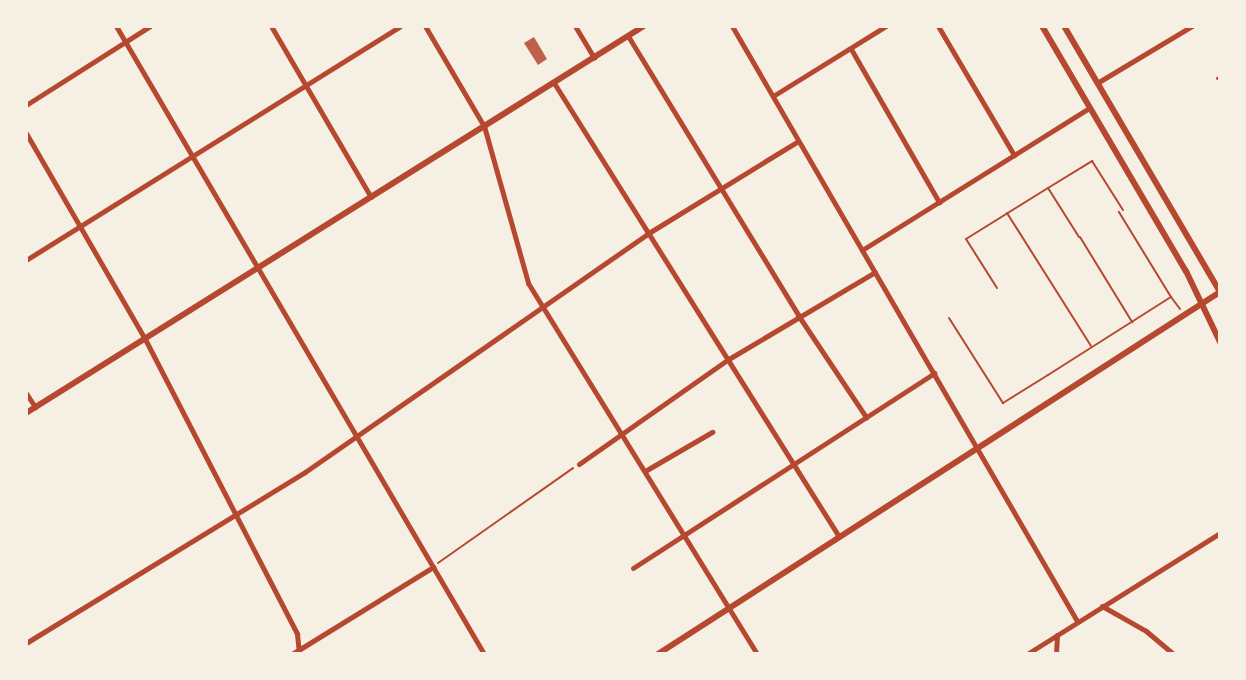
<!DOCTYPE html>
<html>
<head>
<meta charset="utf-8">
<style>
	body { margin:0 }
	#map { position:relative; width:1246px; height:680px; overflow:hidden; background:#f6efe4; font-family:"Crimson Pro",serif }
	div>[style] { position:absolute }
	.building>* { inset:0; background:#bf614a }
	.path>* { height:2px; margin:-1px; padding:0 1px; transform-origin:1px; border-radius:1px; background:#b5482f }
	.service>* { height:2.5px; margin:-1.25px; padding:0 1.25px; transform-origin:1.25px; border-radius:1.25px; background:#b5482f }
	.minor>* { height:5px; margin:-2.5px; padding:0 2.5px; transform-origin:2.5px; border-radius:2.5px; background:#b5482f }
	.tertiary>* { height:6px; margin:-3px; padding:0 3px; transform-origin:3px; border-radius:3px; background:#b5482f }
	span { translate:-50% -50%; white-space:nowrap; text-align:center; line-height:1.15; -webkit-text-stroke:5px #f6efe4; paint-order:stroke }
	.frame { position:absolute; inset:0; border:28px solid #f6efe4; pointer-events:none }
</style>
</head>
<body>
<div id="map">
	<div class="building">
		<i style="clip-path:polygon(534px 37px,547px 59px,538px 65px,524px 43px)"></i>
	</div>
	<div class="path">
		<i style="left:1048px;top:188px;width:58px;rotate:57.7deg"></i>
		<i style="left:1007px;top:213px;width:157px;rotate:57.7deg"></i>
		<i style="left:1080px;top:237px;width:100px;rotate:58.5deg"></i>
		<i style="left:997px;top:288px;width:58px;rotate:-122.3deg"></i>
		<i style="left:966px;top:239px;width:97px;rotate:-31.9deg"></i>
		<i style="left:1048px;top:188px;width:52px;rotate:-31.5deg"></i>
		<i style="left:1092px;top:161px;width:58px;rotate:57.7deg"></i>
		<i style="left:1171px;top:297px;width:15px;rotate:53deg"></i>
		<i style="left:949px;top:318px;width:101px;rotate:57.6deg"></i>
		<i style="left:1003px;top:403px;width:53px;rotate:-31.9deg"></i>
		<i style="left:1048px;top:375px;width:146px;rotate:-32.4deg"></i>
		<i style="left:1171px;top:297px;width:100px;rotate:-121.5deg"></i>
		<i style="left:438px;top:563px;width:165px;rotate:-35.1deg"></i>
	</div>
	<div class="service">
		<i style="left:1217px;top:78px;width:3px;rotate:-18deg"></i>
	</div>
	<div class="minor">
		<i style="left:116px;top:26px;width:728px;rotate:59.63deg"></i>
		<i style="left:271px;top:26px;width:198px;rotate:59.7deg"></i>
		<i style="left:425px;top:26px;width:116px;rotate:59.5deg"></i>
		<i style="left:484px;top:126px;width:163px;rotate:74.3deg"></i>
		<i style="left:528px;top:283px;width:436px;rotate:58.3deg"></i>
		<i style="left:575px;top:26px;width:37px;rotate:59deg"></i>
		<i style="left:732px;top:26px;width:688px;rotate:59.89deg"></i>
		<i style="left:938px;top:26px;width:150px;rotate:59.5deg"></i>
		<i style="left:628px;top:36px;width:327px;rotate:58.6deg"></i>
		<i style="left:798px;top:315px;width:123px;rotate:56.3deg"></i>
		<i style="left:851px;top:49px;width:177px;rotate:60.1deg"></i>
		<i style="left:554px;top:83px;width:534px;rotate:57.86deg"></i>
		<i style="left:1097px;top:83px;width:111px;rotate:-31deg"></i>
		<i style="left:773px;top:96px;width:133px;rotate:-31.8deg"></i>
		<i style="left:26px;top:105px;width:147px;rotate:-32.5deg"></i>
		<i style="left:26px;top:133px;width:238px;rotate:60deg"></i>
		<i style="left:145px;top:339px;width:332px;rotate:62.7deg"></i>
		<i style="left:297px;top:634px;width:20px;rotate:84deg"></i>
		<i style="left:862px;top:250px;width:268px;rotate:-32deg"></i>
		<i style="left:26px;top:260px;width:441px;rotate:-32deg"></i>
		<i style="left:26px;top:393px;width:17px;rotate:57deg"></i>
		<i style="left:579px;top:464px;width:181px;rotate:-35.1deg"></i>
		<i style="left:727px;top:360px;width:172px;rotate:-30.7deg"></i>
		<i style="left:645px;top:471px;width:78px;rotate:-30.2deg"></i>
		<i style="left:633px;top:568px;width:359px;rotate:-32.9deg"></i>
		<i style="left:1102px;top:606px;width:51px;rotate:29.6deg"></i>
		<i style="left:1146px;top:631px;width:35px;rotate:40deg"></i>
		<i style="left:26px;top:643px;width:327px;rotate:-31.5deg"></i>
		<i style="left:305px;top:472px;width:417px;rotate:-34.8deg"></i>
		<i style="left:647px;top:234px;width:177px;rotate:-31.6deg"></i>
		<i style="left:292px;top:654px;width:166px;rotate:-31.7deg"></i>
		<i style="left:1027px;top:654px;width:228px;rotate:-32.1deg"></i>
		<i style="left:1056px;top:654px;width:19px;rotate:-87deg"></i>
	</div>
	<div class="tertiary">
		<i style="left:1042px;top:26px;width:284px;rotate:59.6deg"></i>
		<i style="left:1186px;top:271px;width:79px;rotate:64.4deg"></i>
		<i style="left:1064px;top:26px;width:308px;rotate:59.6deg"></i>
		<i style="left:26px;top:413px;width:729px;rotate:-32.06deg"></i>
		<i style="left:658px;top:654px;width:668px;rotate:-32.79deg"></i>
	</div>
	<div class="frame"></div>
</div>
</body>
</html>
